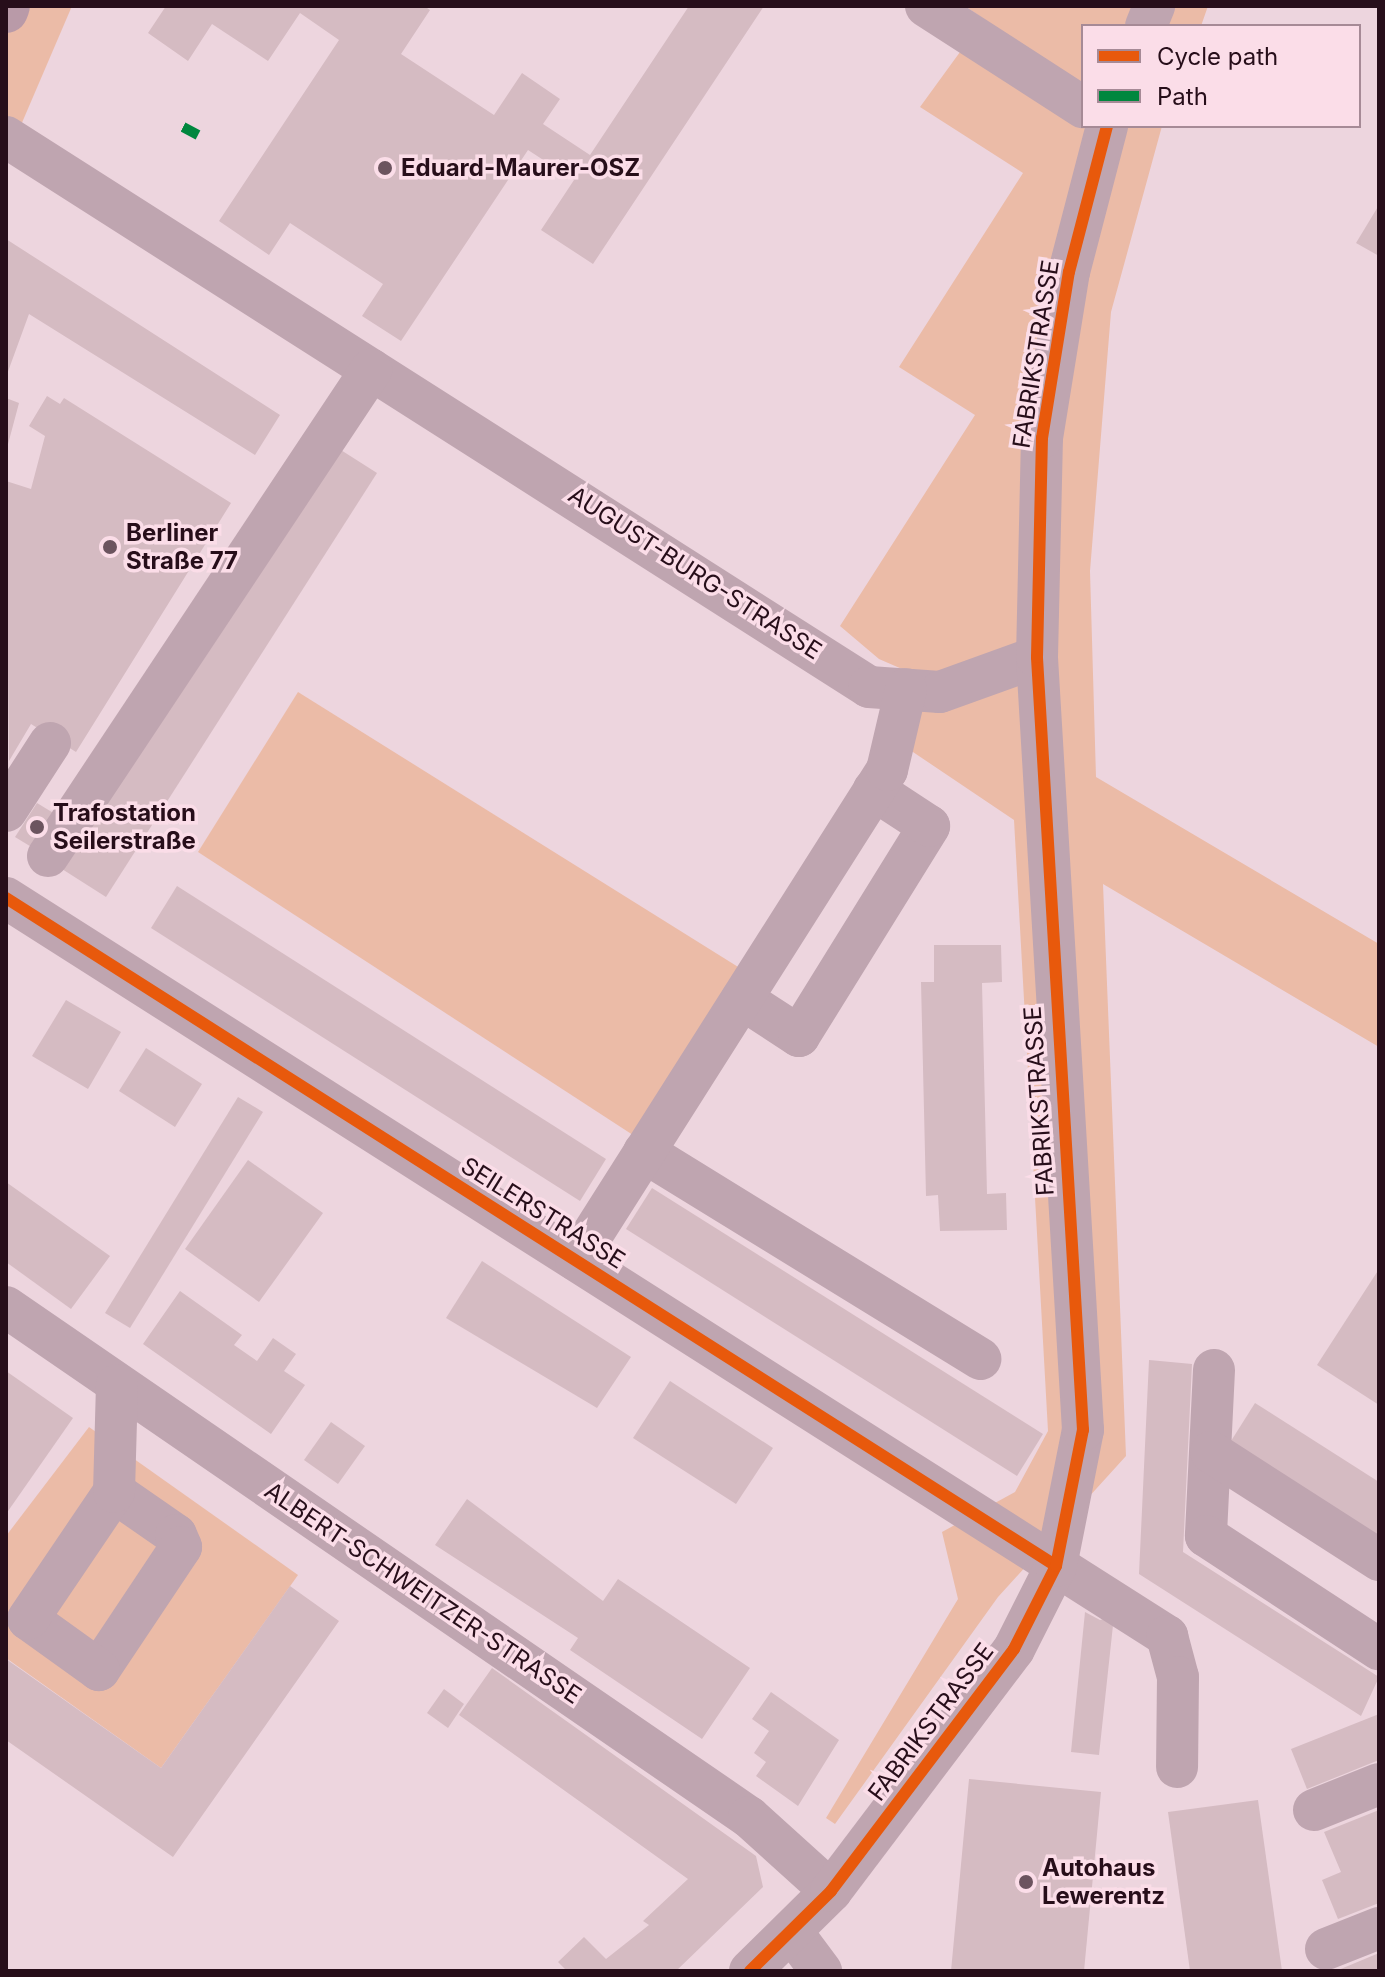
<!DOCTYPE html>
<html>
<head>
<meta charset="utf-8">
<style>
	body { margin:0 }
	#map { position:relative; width:1385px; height:1977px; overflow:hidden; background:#edd5de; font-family:Inter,sans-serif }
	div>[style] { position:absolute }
	.green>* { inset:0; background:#ebbba7 }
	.building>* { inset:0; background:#d5bbc2 }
	.minor>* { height:42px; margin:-21px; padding:0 21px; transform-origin:21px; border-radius:21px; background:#bfa5b0 }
	.major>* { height:44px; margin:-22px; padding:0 22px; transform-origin:22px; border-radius:22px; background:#b99aa8 }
	.quiet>* { height:10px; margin-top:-5px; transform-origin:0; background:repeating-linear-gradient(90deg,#00873e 0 20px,transparent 0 30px) }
	.cycleway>* { height:12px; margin:-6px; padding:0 6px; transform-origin:6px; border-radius:6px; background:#e8590c }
	.dots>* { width:22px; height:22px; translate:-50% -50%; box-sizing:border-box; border:4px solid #fbdde8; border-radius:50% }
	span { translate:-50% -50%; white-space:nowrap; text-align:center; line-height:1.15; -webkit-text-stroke:7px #fbdde8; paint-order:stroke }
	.poi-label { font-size:24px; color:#270e1a; font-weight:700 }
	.left { translate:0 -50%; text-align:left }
	.street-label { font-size:24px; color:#270e1a }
	.frame { position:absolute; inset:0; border:8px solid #270e1a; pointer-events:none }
	.legend { position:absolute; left:1081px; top:24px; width:280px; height:104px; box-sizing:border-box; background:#fbdde8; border:2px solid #a68a96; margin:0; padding:10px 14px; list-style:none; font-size:24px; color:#270e1a }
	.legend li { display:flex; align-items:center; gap:16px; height:40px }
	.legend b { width:40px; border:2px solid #a68a96 }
</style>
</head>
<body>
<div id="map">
	<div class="green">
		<i style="clip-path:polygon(6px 6px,72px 6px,6px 160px)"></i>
		<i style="clip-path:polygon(965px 6px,1208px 6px,1201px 26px,1083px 26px,1083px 126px,1162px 126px,1111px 312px,1090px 571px,1096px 777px,1379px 944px,1379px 1047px,1103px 884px,1126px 1456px,998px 1597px,835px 1824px,826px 1818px,958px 1599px,942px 1532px,1015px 1492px,1048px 1431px,1014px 820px,910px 750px,925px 679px,879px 659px,840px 626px,975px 415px,899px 367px,1023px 173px,920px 107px,984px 19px)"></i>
		<i style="clip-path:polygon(298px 692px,743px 970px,636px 1137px,198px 852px)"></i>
		<i style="clip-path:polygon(89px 1427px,298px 1575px,161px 1768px,6px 1658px,6px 1536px)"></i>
	</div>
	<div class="building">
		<i style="clip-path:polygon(166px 6px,424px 6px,430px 10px,401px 54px,494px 115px,522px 73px,560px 99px,543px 124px,590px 155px,689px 6px,764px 6px,593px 264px,541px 230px,574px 180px,528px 150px,401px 341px,362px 316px,383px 284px,290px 223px,269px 255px,219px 221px,339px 40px,300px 13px,268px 61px,212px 24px,188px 61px,148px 33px)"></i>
		<i style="clip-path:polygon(1379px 205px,1379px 256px,1356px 243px)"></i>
		<i style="clip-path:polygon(6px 239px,280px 415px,255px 455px,29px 314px,6px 377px)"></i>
		<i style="clip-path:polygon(47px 396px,60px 404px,64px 398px,231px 503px,76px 752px,31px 724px,9px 761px,6px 481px,31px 489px,45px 436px,29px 426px)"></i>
		<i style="clip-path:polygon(6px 398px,19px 403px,7px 448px,6px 447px)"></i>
		<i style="clip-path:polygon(333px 445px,377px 473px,106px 897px,62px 869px)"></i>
		<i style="clip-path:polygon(37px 803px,60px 817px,38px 851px,15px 837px)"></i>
		<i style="clip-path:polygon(177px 886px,606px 1159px,580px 1201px,151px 928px)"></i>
		<i style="clip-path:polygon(934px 945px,1001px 945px,1002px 982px,982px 983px,987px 1194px,1006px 1193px,1007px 1230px,940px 1231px,938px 1195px,926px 1196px,921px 982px,934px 982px)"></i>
		<i style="clip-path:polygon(66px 1000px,121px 1032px,88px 1089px,32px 1056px)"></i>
		<i style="clip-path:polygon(146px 1048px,202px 1084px,175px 1127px,119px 1091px)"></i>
		<i style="clip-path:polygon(238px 1097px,263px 1112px,130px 1328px,105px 1313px)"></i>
		<i style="clip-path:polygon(248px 1160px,323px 1213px,259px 1302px,185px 1249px)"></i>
		<i style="clip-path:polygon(6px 1182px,110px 1256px,71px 1309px,6px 1262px)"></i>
		<i style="clip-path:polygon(652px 1188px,1043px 1434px,1017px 1476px,626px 1229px)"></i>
		<i style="clip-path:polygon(482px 1261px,631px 1357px,597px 1408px,446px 1318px)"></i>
		<i style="clip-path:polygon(1379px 1269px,1379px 1405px,1317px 1365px)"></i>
		<i style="clip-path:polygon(180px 1291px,242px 1335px,234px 1345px,257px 1361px,273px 1338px,296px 1354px,284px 1371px,305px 1385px,271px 1434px,143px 1344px)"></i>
		<i style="clip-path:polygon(1149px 1360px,1192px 1364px,1183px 1552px,1379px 1677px,1361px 1716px,1139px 1574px)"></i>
		<i style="clip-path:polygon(6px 1371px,73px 1418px,6px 1514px)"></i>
		<i style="clip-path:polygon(670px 1381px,773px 1448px,736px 1504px,633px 1438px)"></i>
		<i style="clip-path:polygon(1255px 1403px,1379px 1482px,1379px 1536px,1231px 1441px)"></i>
		<i style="clip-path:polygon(331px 1422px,365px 1446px,338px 1484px,304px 1460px)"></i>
		<i style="clip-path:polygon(467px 1499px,603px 1601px,618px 1579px,750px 1668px,702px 1739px,570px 1650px,578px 1638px,435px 1545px)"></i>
		<i style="clip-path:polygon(290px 1586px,339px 1621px,173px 1857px,6px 1740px,6px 1659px,161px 1768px)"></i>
		<i style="clip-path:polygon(1085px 1612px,1100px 1620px,1114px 1616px,1099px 1755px,1071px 1752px)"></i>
		<i style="clip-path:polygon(492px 1668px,756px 1856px,763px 1887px,676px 1971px,567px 1971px,558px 1962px,584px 1937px,606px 1959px,649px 1925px,643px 1921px,688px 1879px,459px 1715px)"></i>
		<i style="clip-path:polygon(444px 1689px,464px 1704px,448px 1728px,427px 1713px)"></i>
		<i style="clip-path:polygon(771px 1692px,839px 1740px,798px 1806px,756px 1776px,766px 1762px,754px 1753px,769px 1731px,752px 1719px)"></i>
		<i style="clip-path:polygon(1379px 1714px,1379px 1760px,1307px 1789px,1291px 1749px)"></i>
		<i style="clip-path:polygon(969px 1779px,1101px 1792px,1084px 1971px,951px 1971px)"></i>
		<i style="clip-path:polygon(1258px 1800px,1282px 1971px,1190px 1971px,1168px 1812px)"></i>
		<i style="clip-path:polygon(1379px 1810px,1379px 1903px,1338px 1919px,1322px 1880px,1341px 1872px,1324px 1832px)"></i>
		<i style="clip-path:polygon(1379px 1953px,1379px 1971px,1336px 1971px)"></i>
	</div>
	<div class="minor">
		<i style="left:926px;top:6px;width:187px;rotate:32.8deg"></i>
		<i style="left:1146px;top:26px;width:22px;rotate:-68deg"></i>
		<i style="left:6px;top:137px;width:1023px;rotate:32.51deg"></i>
		<i style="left:869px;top:687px;width:71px;rotate:4deg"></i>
		<i style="left:940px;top:692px;width:103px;rotate:-19.8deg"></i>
		<i style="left:6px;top:811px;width:81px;rotate:-57.1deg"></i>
		<i style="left:48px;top:856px;width:584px;rotate:-56.39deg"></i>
		<i style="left:6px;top:898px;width:1376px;rotate:32.44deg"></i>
		<i style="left:1167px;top:1636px;width:42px;rotate:75deg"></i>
		<i style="left:1178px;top:1677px;width:90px;rotate:90.6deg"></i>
		<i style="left:742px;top:999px;width:68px;rotate:33deg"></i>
		<i style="left:799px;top:1036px;width:247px;rotate:-58.2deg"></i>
		<i style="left:929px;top:826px;width:66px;rotate:-146.8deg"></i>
		<i style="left:644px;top:1152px;width:395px;rotate:31.6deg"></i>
		<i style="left:576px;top:1260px;width:580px;rotate:-57.6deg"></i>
		<i style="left:887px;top:770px;width:83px;rotate:-76.8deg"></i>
		<i style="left:6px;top:1307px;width:901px;rotate:34.47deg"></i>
		<i style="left:749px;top:1817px;width:110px;rotate:42.1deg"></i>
		<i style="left:1214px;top:1370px;width:166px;rotate:92.8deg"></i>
		<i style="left:1206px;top:1536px;width:207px;rotate:33.2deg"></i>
		<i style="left:1211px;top:1452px;width:200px;rotate:32.7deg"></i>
		<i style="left:114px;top:1492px;width:75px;rotate:34.7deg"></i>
		<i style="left:176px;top:1535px;width:13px;rotate:67deg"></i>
		<i style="left:181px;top:1547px;width:148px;rotate:123.7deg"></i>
		<i style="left:99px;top:1670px;width:87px;rotate:-144.3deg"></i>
		<i style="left:28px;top:1619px;width:153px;rotate:-55.9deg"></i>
		<i style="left:114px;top:1492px;width:107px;rotate:-88.4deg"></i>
		<i style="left:1314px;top:1810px;width:70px;rotate:-21.8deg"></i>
		<i style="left:792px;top:1932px;width:49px;rotate:53.4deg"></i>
		<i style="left:1326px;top:1949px;width:57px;rotate:-21.6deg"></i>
		<i style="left:750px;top:1971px;width:114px;rotate:-44.6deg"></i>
		<i style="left:831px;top:1891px;width:303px;rotate:-52.9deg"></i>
		<i style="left:1014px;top:1649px;width:93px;rotate:-63.2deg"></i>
		<i style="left:1056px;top:1566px;width:139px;rotate:-78.8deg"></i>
		<i style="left:1083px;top:1430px;width:774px;rotate:-93.41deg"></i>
		<i style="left:1037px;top:657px;width:219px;rotate:-88.7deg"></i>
		<i style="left:1042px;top:438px;width:168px;rotate:-80.8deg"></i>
		<i style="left:1069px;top:272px;width:151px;rotate:-75.4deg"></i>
	</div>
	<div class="major">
		<i style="left:6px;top:11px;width:5px;rotate:-68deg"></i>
	</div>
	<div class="quiet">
		<i style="left:183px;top:127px;width:17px;rotate:28deg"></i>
	</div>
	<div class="cycleway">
		<i style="left:6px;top:898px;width:1244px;rotate:32.46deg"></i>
		<i style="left:750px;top:1971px;width:114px;rotate:-44.6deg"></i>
		<i style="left:831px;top:1891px;width:303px;rotate:-52.9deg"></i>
		<i style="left:1014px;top:1649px;width:93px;rotate:-63.2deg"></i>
		<i style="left:1056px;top:1566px;width:139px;rotate:-78.8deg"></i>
		<i style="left:1083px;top:1430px;width:774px;rotate:-93.41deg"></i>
		<i style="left:1037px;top:657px;width:219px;rotate:-88.7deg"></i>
		<i style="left:1042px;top:438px;width:168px;rotate:-80.8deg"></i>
		<i style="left:1069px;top:272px;width:151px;rotate:-75.4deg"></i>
	</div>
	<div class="dots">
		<i style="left:385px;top:168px;background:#6c545f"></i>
		<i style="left:110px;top:547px;background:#6c545f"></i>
		<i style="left:37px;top:827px;background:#6c545f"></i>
		<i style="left:1026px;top:1882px;background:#6c545f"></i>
	</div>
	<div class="poi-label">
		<span class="left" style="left:401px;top:168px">Eduard-Maurer-OSZ</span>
		<span class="left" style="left:126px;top:547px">Berliner<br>Straße 77</span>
		<span class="left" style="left:53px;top:827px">Trafostation<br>Seilerstraße</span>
		<span class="left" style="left:1042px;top:1882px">Autohaus<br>Lewerentz</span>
	</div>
	<div class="street-label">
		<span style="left:1036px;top:354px;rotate:-81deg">FABRIKSTRASSE</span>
		<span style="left:695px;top:573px;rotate:33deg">AUGUST-BURG-STRASSE</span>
		<span style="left:1039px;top:1101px;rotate:-94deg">FABRIKSTRASSE</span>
		<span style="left:543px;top:1213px;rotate:32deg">SEILERSTRASSE</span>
		<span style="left:423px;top:1593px;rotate:34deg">ALBERT-SCHWEITZER-STRASSE</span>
		<span style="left:931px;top:1722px;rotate:-53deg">FABRIKSTRASSE</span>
	</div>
	<div class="frame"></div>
	<ul class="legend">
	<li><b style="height:10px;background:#e8590c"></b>Cycle path</li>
	<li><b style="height:10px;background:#00873e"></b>Path</li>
	</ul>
</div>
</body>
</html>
